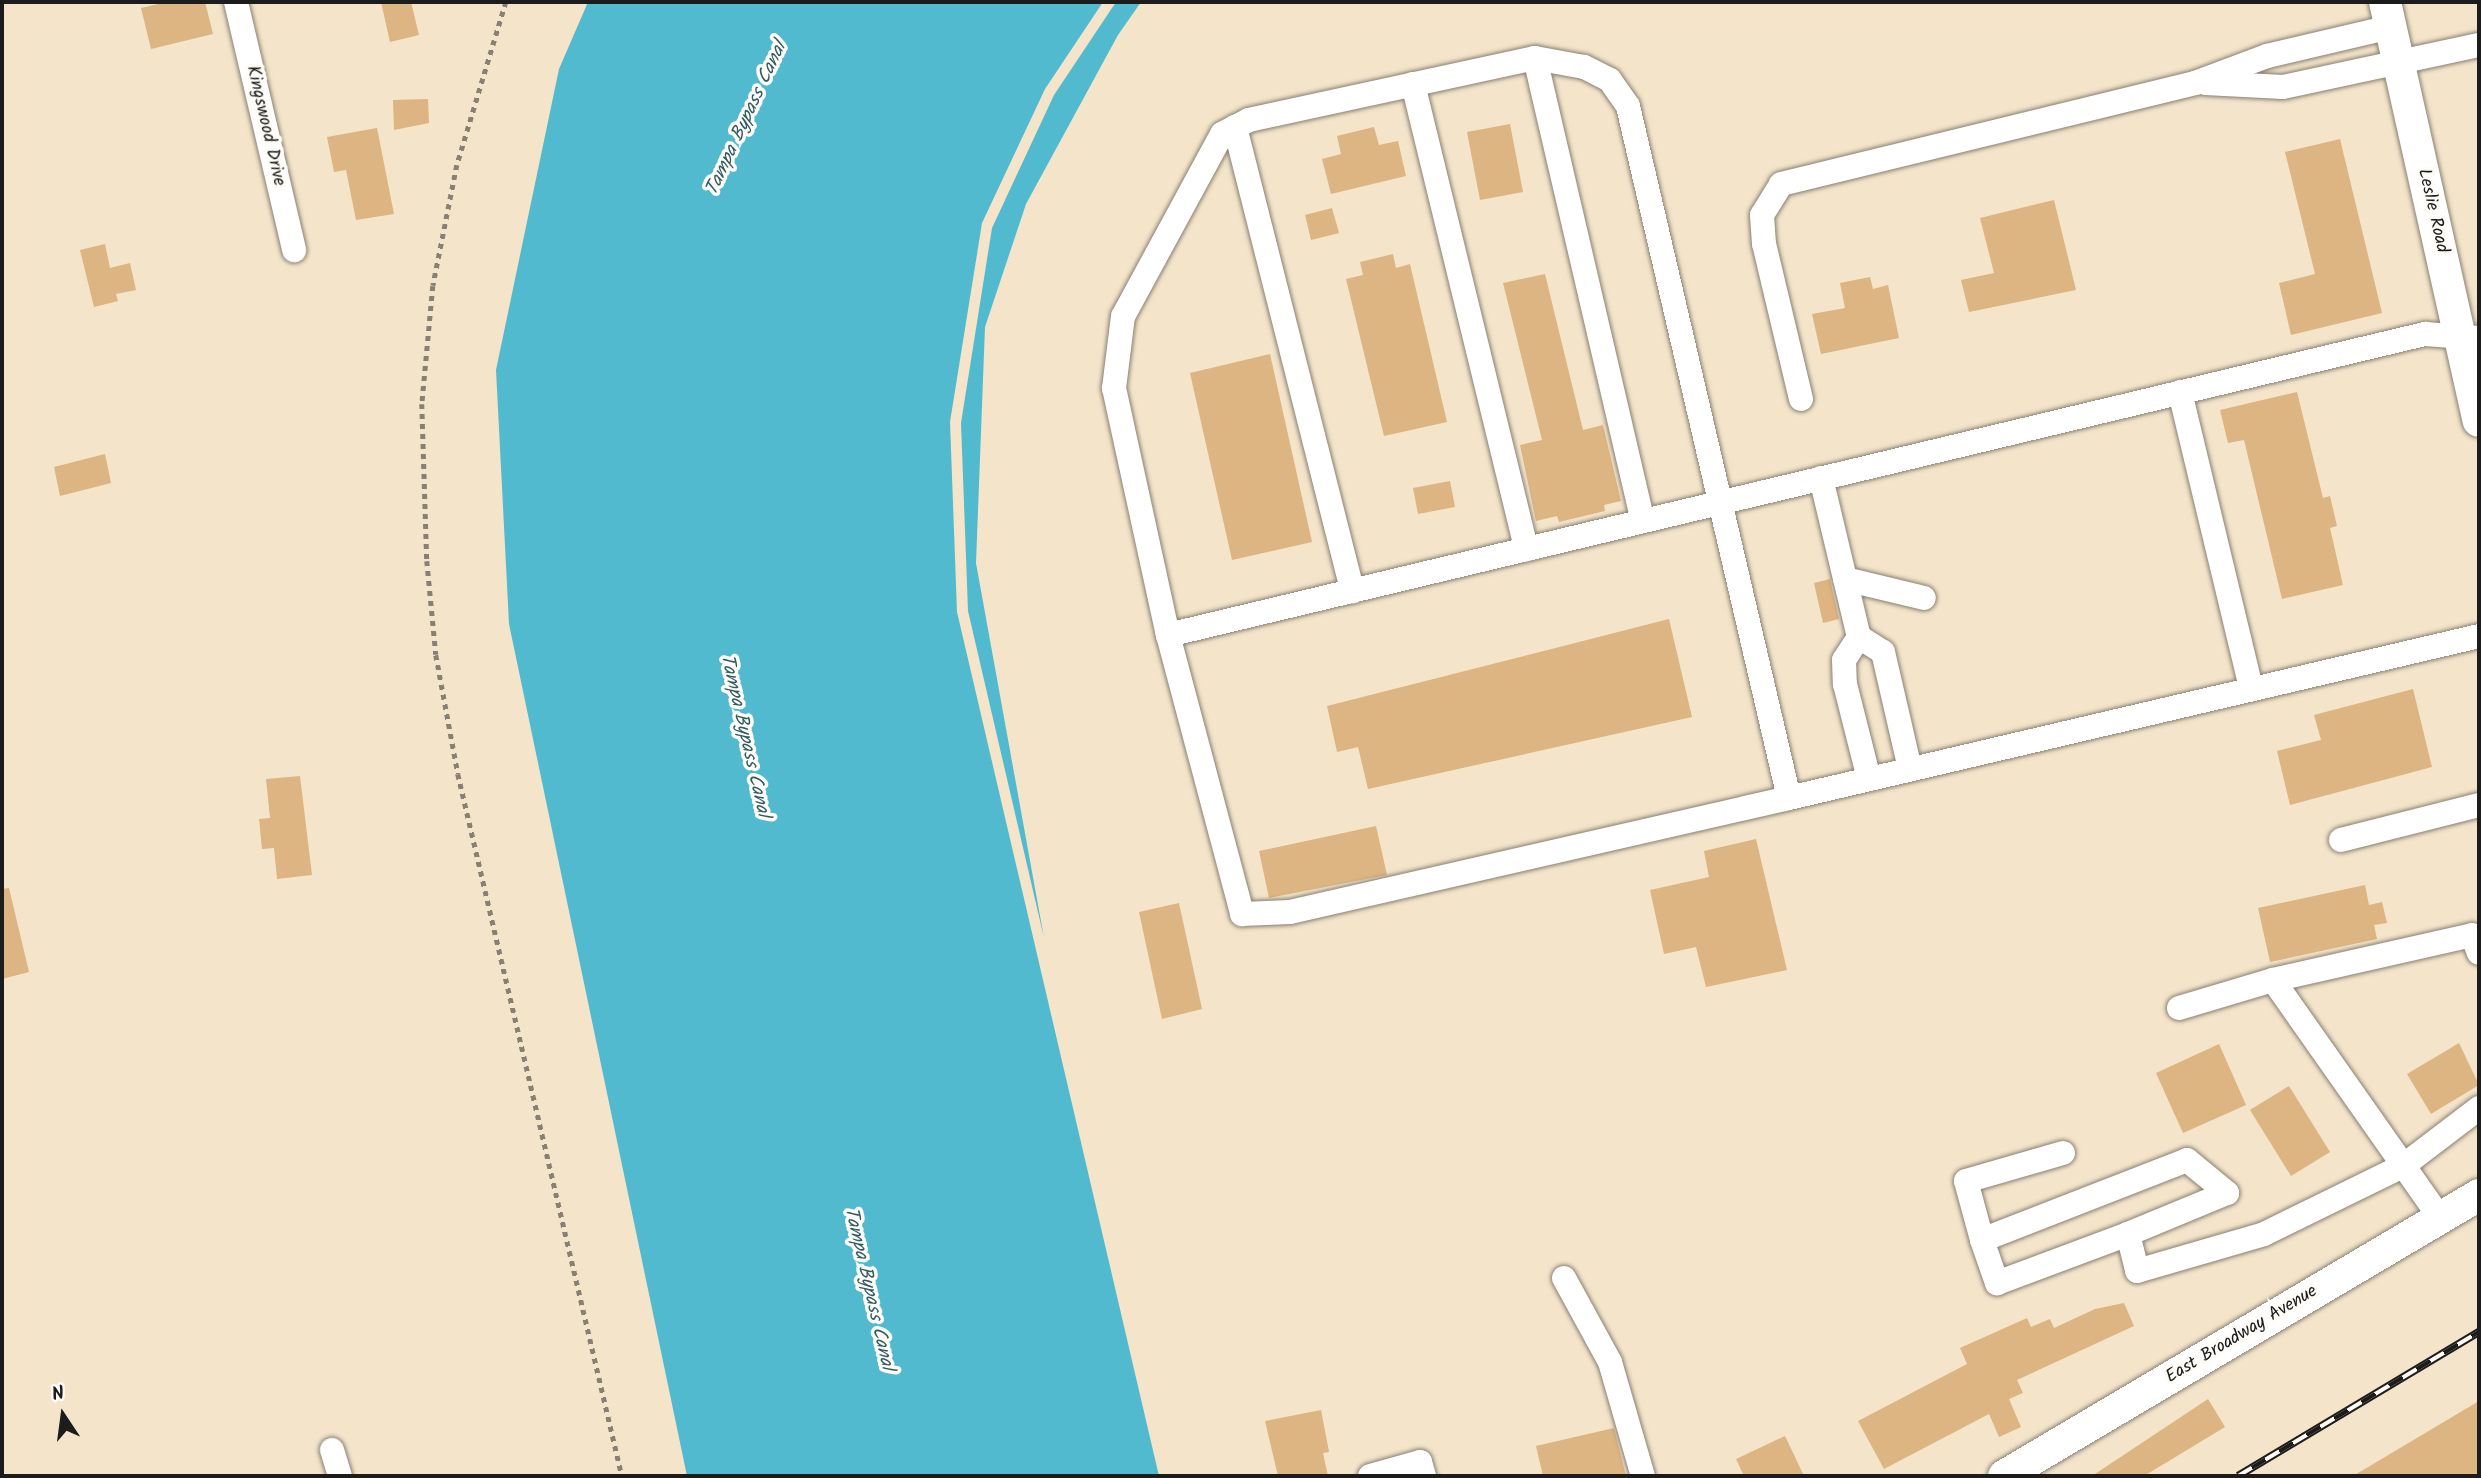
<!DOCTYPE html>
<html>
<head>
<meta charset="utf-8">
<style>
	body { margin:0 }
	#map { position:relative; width:2481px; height:1478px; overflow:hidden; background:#f4e4ca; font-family:Kalam,sans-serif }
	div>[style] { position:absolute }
	.water>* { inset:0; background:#51bace }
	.building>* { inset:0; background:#dcb582 }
	.path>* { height:4.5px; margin-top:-2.25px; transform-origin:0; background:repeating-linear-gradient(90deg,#888073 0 5px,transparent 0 10px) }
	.roads { filter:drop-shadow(0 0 2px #888073) drop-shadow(0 0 2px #888073) }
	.minor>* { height:24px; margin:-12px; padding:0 12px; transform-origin:12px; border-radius:12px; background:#fff }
	.major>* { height:32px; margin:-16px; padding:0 16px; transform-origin:16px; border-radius:16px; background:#fff }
	.rail>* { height:8px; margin-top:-4px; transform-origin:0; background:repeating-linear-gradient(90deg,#fdfcf7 0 16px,#1c1c1c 0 32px); box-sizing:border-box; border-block:2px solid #1c1c1c }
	span { translate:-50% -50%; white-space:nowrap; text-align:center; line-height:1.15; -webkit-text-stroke:7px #fdfcf7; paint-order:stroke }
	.street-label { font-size:18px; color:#1c1c1c }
	.water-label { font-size:19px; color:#315b63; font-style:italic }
	.frame { position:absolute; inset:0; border:4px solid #1c1c1c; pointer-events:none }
	.north { position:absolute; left:28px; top:1380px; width:70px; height:70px; -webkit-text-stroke:5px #fdfcf7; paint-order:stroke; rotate:347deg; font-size:19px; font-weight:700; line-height:28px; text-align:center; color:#1c1c1c }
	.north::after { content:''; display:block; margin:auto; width:24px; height:32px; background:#1c1c1c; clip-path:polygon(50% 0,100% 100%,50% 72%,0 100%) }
</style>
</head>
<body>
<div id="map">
	<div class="water">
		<i style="clip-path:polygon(588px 2px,1103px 2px,1045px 89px,982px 223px,950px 422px,957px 612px,1159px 1476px,687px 1476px,509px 624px,496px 370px,559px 69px)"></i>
		<i style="clip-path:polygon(1116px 2px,1141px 2px,1118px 35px,1026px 204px,985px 327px,976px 563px,1044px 938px,968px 611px,961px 423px,992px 228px,1054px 95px)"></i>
	</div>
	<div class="building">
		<i style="clip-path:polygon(167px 2px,205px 2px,213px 34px,151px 49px,141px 8px)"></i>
		<i style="clip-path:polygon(381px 2px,411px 2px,419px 35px,390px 42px)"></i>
		<i style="clip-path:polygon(428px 99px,429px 123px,394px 130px,393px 100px)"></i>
		<i style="clip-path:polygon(1510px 124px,1523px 192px,1480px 200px,1467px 132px)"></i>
		<i style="clip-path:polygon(1374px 127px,1379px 145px,1398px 141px,1406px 176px,1331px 194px,1322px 159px,1341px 154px,1337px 136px)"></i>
		<i style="clip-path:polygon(377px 128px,394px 214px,356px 220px,346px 170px,334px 172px,327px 137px)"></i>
		<i style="clip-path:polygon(2340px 139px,2382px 313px,2291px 335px,2279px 283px,2315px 274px,2285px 152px)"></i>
		<i style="clip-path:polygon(2054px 200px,2076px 290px,1969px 312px,1961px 280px,1994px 273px,1980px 218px)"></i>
		<i style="clip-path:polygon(1332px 208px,1339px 233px,1311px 240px,1305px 215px)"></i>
		<i style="clip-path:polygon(105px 244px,110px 268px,130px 263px,136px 290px,116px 294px,118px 301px,94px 307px,80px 250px)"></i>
		<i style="clip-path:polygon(1393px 254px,1396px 268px,1410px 264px,1447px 422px,1384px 436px,1346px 279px,1363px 275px,1360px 262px)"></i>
		<i style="clip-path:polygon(1545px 274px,1583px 430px,1603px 425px,1621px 501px,1604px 505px,1605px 511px,1559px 522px,1557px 516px,1536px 521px,1520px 445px,1542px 440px,1503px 283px)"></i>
		<i style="clip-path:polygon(1870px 277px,1873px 289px,1888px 285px,1899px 338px,1821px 354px,1812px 314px,1845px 308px,1840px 283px)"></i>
		<i style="clip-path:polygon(1270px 354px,1312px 542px,1232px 560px,1190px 373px)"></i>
		<i style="clip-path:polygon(2297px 392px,2323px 498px,2330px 496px,2337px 526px,2330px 528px,2343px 585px,2282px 599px,2244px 440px,2228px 443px,2220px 410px)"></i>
		<i style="clip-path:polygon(105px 454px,111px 483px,60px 496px,54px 467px)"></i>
		<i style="clip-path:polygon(1450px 481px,1455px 507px,1418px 514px,1413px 488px)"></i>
		<i style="clip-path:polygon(1830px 579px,1839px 619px,1823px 623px,1814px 583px)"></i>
		<i style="clip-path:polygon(1669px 619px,1692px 717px,1368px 789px,1358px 747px,1337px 752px,1327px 706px)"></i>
		<i style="clip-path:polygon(2413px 689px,2432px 767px,2290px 805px,2277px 751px,2321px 740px,2314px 715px)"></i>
		<i style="clip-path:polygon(300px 776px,312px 875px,277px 879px,274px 848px,262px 849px,259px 819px,270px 818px,266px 779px)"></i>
		<i style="clip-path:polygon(1376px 826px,1387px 875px,1269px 898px,1259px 851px)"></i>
		<i style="clip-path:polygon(1756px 839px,1787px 970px,1706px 987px,1696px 947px,1664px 954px,1650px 890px,1709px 877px,1704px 851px)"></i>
		<i style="clip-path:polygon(2365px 885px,2369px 905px,2382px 902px,2387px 923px,2374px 925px,2377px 939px,2270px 962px,2258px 908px)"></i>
		<i style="clip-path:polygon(9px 888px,29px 972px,2px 979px,2px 889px)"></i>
		<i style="clip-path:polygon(1179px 903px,1202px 1009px,1162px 1019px,1139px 912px)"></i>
		<i style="clip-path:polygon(2459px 1043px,2479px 1085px,2431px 1114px,2407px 1074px)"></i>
		<i style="clip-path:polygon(2219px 1044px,2246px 1105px,2183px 1133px,2156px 1073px)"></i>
		<i style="clip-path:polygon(2289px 1086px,2330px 1152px,2291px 1176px,2250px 1110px)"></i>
		<i style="clip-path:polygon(2124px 1303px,2134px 1326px,2017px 1380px,2023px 1393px,2009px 1399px,2021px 1427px,1999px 1437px,1989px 1414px,1884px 1469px,1858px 1421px,1967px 1364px,1960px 1348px,2027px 1318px,2031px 1327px,2050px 1319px,2054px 1328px,2095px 1309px)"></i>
		<i style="clip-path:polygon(2208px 1399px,2225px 1427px,2144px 1476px,2092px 1476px)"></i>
		<i style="clip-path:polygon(2479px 1401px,2479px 1476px,2353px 1476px)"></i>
		<i style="clip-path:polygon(1321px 1410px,1329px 1452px,1323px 1453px,1328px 1476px,1278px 1476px,1265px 1421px)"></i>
		<i style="clip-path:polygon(1614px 1428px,1626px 1476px,1543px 1476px,1536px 1446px)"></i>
		<i style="clip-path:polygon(1785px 1436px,1804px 1476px,1744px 1476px,1736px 1459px)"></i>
	</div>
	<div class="path">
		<i style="left:506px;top:2px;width:170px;rotate:106.7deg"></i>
		<i style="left:457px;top:165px;width:123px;rotate:101.2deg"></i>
		<i style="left:433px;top:286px;width:119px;rotate:95.3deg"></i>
		<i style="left:422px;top:404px;width:157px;rotate:88.2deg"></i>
		<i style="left:427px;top:561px;width:94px;rotate:84.5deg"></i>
		<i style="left:436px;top:655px;width:121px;rotate:79.5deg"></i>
		<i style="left:458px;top:774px;width:721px;rotate:76.85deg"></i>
	</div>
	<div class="roads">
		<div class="minor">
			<i style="left:236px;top:2px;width:255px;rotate:76.8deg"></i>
			<i style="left:1535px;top:58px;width:475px;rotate:76.9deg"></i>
			<i style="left:2205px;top:83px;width:78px;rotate:2.9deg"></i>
			<i style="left:2283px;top:87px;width:200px;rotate:-12.1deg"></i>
			<i style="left:1413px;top:84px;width:479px;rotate:76.3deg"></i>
			<i style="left:1235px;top:127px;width:479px;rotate:75.8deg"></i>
			<i style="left:2180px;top:392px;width:304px;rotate:76.5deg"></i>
			<i style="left:1801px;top:399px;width:159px;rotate:-103.4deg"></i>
			<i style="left:1764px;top:244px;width:29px;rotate:-94deg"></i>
			<i style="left:1762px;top:215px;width:36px;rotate:-58deg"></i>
			<i style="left:1781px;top:184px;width:426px;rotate:-13.7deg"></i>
			<i style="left:2195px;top:83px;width:77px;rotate:-20.6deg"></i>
			<i style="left:2267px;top:56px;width:127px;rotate:-13.2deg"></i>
			<i style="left:1821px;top:478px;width:163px;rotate:76.6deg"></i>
			<i style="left:1859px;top:637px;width:28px;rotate:32deg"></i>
			<i style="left:1883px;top:652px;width:120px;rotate:77deg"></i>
			<i style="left:1845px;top:579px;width:81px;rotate:13.5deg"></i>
			<i style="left:1168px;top:635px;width:1293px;rotate:-13.47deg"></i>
			<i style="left:2425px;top:334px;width:54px;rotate:4.2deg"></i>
			<i style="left:1859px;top:637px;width:27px;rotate:123deg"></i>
			<i style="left:1844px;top:660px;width:24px;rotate:88deg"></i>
			<i style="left:1845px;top:684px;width:98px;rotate:75.8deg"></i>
			<i style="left:1789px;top:798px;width:710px;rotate:-103.1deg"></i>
			<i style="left:1628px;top:106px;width:32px;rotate:-125deg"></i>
			<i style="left:1610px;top:80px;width:29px;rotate:-153deg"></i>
			<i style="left:1584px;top:67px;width:50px;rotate:-169.6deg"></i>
			<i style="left:1535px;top:58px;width:293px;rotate:167.8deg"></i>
			<i style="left:1249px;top:120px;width:30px;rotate:153deg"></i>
			<i style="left:1222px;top:134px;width:207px;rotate:118.5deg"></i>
			<i style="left:1123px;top:316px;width:73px;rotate:97.1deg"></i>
			<i style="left:1114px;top:388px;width:253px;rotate:77.7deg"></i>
			<i style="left:1168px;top:635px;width:289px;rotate:75.1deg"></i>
			<i style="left:1242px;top:914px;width:48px;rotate:-2.4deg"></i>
			<i style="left:1290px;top:912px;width:512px;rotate:-12.87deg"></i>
			<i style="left:1789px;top:798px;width:709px;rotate:-13.21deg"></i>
			<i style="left:2341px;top:840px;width:142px;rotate:-14.2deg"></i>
			<i style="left:2273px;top:980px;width:291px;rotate:54.9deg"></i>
			<i style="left:2179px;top:1008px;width:98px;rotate:-16.6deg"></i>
			<i style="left:2273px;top:980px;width:204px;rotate:-12.7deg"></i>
			<i style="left:2472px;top:935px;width:19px;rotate:69deg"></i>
			<i style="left:2063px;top:1153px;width:101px;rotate:163.9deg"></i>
			<i style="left:1966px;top:1181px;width:61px;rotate:74.8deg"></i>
			<i style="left:1982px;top:1240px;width:220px;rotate:-21.3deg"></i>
			<i style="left:2187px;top:1160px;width:52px;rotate:39.5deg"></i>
			<i style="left:2227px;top:1193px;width:107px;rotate:157.5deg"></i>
			<i style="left:2128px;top:1234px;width:38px;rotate:76deg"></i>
			<i style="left:2137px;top:1271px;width:132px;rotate:-16.2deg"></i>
			<i style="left:2264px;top:1234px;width:155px;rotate:-26.1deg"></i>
			<i style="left:2403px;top:1166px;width:96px;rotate:-37.3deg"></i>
			<i style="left:1982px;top:1240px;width:46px;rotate:70.8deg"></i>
			<i style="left:1997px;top:1283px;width:140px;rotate:-20.5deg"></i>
			<i style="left:1564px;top:1278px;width:96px;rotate:61.3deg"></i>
			<i style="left:1610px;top:1362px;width:119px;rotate:73.9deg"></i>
			<i style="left:332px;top:1450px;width:27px;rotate:73deg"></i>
			<i style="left:1370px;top:1476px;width:52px;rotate:-15.6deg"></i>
			<i style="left:1420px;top:1462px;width:15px;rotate:74deg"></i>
		</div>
		<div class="major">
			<i style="left:2385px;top:2px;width:429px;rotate:77.4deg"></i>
			<i style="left:2004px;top:1476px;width:552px;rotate:-30.61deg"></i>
		</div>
	</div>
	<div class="rail">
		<i style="left:2238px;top:1476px;width:281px;rotate:-30.9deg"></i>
	</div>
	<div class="street-label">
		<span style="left:265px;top:126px;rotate:77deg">Kingswood Drive</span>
		<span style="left:2432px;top:211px;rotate:77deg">Leslie Road</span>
		<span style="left:2242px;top:1335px;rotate:-31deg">East Broadway Avenue</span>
	</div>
	<div class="water-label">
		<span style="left:747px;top:119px;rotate:-65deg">Tampa Bypass Canal</span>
		<span style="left:744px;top:736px;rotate:77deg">Tampa Bypass Canal</span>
		<span style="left:868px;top:1289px;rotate:77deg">Tampa Bypass Canal</span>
	</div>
	<div class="frame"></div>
	<div class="north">N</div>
</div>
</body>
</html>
